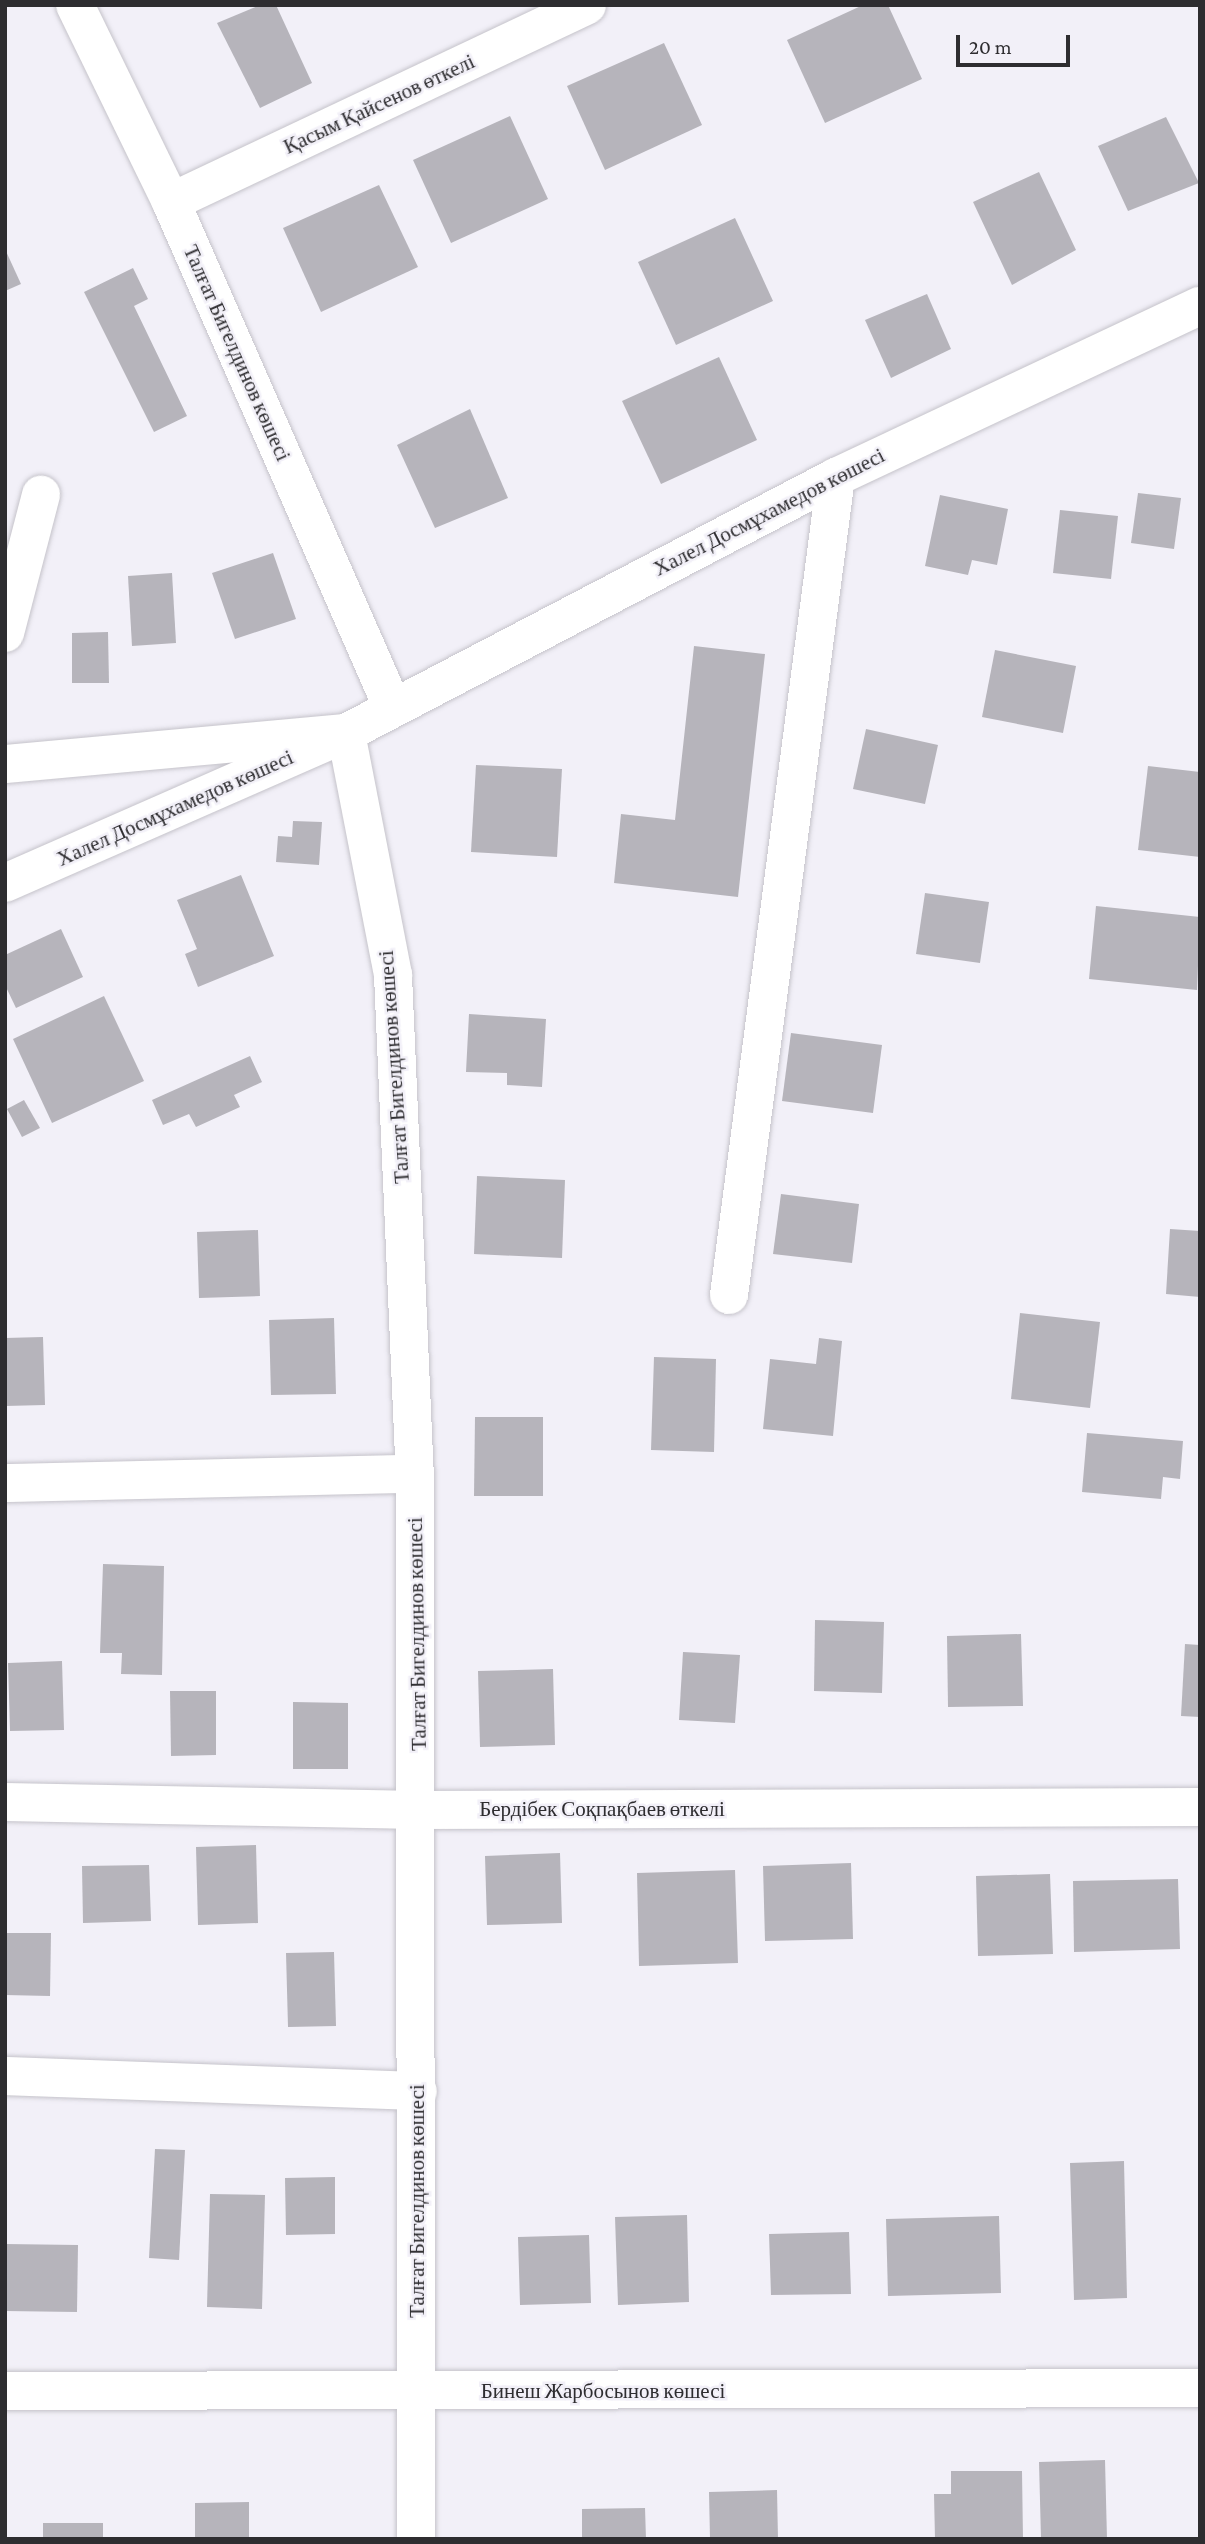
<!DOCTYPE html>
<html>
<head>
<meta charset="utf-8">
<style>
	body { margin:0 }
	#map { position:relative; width:1205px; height:2544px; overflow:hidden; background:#f2f0f8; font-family:"Crimson Pro",serif }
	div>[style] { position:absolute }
	.building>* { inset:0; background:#b6b4bb }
	.roads { filter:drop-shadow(0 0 2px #c5c3ca) drop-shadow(0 0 2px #c5c3ca) }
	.minor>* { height:38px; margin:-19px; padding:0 19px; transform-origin:19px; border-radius:19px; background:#fff }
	span { translate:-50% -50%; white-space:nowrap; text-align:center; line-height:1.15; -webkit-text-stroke:5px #f2f0f8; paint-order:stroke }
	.street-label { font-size:21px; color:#2e2d30 }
	.frame { position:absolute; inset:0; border:7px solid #2e2d30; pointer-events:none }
	.scale { position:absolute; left:956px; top:35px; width:114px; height:32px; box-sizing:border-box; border:4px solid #2e2d30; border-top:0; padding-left:9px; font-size:21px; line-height:24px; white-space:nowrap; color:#2e2d30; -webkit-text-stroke:5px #f2f0f8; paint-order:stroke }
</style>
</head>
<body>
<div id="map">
	<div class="building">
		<i style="clip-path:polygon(260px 5px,276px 5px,312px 83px,260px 108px,217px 23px)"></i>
		<i style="clip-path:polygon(863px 5px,888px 5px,922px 79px,825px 123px,787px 40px)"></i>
		<i style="clip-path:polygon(664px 43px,702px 125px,605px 170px,567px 86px)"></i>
		<i style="clip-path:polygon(510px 116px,548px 199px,451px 243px,413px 160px)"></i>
		<i style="clip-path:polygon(1166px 117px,1199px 183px,1128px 211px,1098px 146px)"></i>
		<i style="clip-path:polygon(1039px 172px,1076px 250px,1012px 285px,973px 202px)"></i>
		<i style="clip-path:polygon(379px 185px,418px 267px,321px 312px,283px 228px)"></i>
		<i style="clip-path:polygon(735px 218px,773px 301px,676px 345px,638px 262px)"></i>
		<i style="clip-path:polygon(5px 249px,21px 284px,5px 291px)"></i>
		<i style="clip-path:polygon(133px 268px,148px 299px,134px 306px,187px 416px,154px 432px,84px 292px)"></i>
		<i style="clip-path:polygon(927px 294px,951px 349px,891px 378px,865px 320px)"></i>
		<i style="clip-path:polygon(719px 357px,757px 440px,661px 484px,622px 401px)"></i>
		<i style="clip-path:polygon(470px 409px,508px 498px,435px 528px,397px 445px)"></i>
		<i style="clip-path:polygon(1138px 493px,1181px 498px,1174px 549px,1131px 543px)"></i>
		<i style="clip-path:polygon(940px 495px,1008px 509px,997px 565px,972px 560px,968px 575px,925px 566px)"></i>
		<i style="clip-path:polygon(1060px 510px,1118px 516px,1111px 579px,1053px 573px)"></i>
		<i style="clip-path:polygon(273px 553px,296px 619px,235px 639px,212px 573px)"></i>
		<i style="clip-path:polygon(172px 573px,176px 643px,132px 646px,128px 576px)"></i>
		<i style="clip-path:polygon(108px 632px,109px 683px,72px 683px,72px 633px)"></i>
		<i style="clip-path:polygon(694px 646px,765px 654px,738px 897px,614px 883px,621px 814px,675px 820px)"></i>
		<i style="clip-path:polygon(995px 650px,1076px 666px,1063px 733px,982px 717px)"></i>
		<i style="clip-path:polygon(866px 729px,938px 745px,925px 804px,853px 789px)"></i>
		<i style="clip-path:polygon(476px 765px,562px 769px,557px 857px,471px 852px)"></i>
		<i style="clip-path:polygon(1148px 766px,1200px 772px,1200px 857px,1138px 850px)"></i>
		<i style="clip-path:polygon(293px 821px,322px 822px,319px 865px,276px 862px,278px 836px,292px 837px)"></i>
		<i style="clip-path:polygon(241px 875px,274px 956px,198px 987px,185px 954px,197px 949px,177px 900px)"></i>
		<i style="clip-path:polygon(925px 893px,989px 902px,980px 963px,916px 954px)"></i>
		<i style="clip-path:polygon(1096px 906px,1200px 917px,1197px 990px,1089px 979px)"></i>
		<i style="clip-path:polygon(61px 929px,83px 977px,16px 1008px,5px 985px,5px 955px)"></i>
		<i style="clip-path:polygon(104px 996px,144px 1081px,52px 1123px,13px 1039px)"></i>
		<i style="clip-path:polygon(469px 1014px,546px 1019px,542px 1087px,507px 1085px,507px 1073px,466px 1072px)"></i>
		<i style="clip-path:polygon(791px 1033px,882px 1045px,873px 1113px,782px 1101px)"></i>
		<i style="clip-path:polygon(250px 1056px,262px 1082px,234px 1095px,240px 1107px,196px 1127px,189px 1114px,163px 1125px,152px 1100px)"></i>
		<i style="clip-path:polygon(24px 1100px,40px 1128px,22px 1137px,7px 1109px)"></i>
		<i style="clip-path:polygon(477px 1176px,565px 1180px,562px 1258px,474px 1254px)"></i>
		<i style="clip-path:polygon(781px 1194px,859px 1204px,852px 1263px,773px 1254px)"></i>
		<i style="clip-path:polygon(1170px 1229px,1200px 1231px,1200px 1297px,1166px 1294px)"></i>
		<i style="clip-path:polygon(258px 1230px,260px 1296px,199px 1298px,197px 1232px)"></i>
		<i style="clip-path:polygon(1020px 1313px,1100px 1322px,1090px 1408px,1011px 1399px)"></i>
		<i style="clip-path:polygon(334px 1318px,336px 1394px,271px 1395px,269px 1320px)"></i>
		<i style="clip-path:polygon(43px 1337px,45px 1405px,5px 1406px,5px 1338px)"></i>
		<i style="clip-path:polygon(819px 1338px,842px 1341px,833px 1436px,763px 1429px,770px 1359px,816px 1364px)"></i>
		<i style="clip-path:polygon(654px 1357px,716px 1359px,714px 1452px,651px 1450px)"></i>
		<i style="clip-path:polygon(475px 1417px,543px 1417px,543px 1496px,474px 1496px)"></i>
		<i style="clip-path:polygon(1087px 1433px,1183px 1441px,1180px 1479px,1163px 1477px,1161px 1499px,1082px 1492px)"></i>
		<i style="clip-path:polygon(103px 1564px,164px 1566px,162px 1675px,121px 1674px,122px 1653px,100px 1653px)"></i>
		<i style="clip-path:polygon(815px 1620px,884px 1622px,882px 1693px,814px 1691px)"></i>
		<i style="clip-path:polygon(1021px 1634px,1023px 1706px,948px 1707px,947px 1636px)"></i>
		<i style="clip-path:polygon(1185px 1644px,1200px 1645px,1200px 1717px,1181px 1716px)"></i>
		<i style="clip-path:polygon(683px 1652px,740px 1655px,735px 1723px,679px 1720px)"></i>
		<i style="clip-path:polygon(62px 1661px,64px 1730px,10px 1731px,8px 1663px)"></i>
		<i style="clip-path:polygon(553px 1669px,555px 1745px,480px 1747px,478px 1671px)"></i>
		<i style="clip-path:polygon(170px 1691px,216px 1691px,216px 1755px,171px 1756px)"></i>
		<i style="clip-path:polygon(293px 1702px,348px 1703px,348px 1769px,293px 1769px)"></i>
		<i style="clip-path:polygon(256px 1845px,258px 1923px,198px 1925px,196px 1847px)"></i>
		<i style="clip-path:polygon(560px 1853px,562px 1923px,487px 1925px,485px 1856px)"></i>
		<i style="clip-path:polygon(851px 1863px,853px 1939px,765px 1941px,763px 1866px)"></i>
		<i style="clip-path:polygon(149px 1865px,151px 1921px,83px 1923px,82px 1866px)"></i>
		<i style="clip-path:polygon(735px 1870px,738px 1963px,639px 1966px,637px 1873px)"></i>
		<i style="clip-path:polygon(1050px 1874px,1053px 1954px,978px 1956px,976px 1876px)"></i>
		<i style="clip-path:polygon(1178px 1879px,1180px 1949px,1074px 1952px,1073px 1881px)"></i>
		<i style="clip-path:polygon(5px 1933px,51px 1933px,50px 1996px,5px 1995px)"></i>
		<i style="clip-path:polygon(334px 1952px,336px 2026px,288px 2027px,286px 1953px)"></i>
		<i style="clip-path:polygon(155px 2149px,185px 2150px,179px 2260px,149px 2258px)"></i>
		<i style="clip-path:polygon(1124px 2161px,1127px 2298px,1074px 2300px,1070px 2163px)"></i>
		<i style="clip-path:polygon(335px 2177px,335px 2234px,286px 2235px,285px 2178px)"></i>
		<i style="clip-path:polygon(210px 2194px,265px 2195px,262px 2309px,207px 2307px)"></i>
		<i style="clip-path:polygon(687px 2215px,689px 2302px,618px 2305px,615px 2217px)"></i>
		<i style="clip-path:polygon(999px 2216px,1001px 2293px,888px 2296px,886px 2219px)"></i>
		<i style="clip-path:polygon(849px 2232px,851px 2294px,771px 2295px,769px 2234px)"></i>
		<i style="clip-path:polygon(589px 2235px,591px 2303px,520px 2305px,518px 2237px)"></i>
		<i style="clip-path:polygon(5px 2244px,78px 2245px,77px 2312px,5px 2311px)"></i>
		<i style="clip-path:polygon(1105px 2460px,1107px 2539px,1041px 2539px,1039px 2462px)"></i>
		<i style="clip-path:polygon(951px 2471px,1022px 2471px,1023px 2539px,935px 2539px,934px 2494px,951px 2494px)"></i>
		<i style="clip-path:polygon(777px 2490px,778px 2539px,710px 2539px,709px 2492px)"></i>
		<i style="clip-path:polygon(249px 2502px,249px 2539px,195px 2539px,195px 2503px)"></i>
		<i style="clip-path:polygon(645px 2508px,646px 2539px,582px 2539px,582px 2509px)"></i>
		<i style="clip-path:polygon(43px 2523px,103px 2523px,103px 2539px,43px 2539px)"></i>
	</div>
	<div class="roads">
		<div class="minor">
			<i style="left:75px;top:5px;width:219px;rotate:64deg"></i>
			<i style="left:171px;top:202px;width:548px;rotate:66.33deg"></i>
			<i style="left:171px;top:202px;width:460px;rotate:-25.3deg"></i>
			<i style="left:5px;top:633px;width:143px;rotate:-75.4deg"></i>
			<i style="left:5px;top:764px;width:342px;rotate:-5.2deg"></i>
			<i style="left:346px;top:733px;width:553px;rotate:-27.58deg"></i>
			<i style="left:836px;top:477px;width:402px;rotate:-25.2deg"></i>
			<i style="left:5px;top:883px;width:373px;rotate:-23.7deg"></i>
			<i style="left:346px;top:733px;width:247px;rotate:79deg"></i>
			<i style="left:393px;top:975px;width:499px;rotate:87.5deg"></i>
			<i style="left:415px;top:1474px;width:1065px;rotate:89.95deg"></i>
			<i style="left:729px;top:1295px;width:825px;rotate:-82.55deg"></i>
			<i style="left:5px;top:1483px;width:410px;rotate:-1.3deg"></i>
			<i style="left:5px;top:1802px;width:414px;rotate:1.1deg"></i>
			<i style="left:419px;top:1810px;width:781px;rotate:-0.22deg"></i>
			<i style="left:5px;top:2076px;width:413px;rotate:2.1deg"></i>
			<i style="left:5px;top:2391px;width:1195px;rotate:-0.14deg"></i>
		</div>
	</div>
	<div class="street-label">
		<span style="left:379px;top:104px;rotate:-25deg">Қасым Қайсенов өткелі</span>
		<span style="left:237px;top:353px;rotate:66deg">Талғат Бигелдинов көшесі</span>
		<span style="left:769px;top:512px;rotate:-27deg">Халел Досмұхамедов көшесі</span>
		<span style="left:175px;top:808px;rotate:-24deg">Халел Досмұхамедов көшесі</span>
		<span style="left:394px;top:1067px;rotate:-94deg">Талғат Бигелдинов көшесі</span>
		<span style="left:417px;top:1634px;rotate:-91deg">Талғат Бигелдинов көшесі</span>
		<span style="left:602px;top:1809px">Бердібек Соқпақбаев өткелі</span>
		<span style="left:417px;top:2201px;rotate:-90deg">Талғат Бигелдинов көшесі</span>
		<span style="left:603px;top:2391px">Бинеш Жарбосынов көшесі</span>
	</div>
	<div class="frame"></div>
	<div class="scale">20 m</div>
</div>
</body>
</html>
